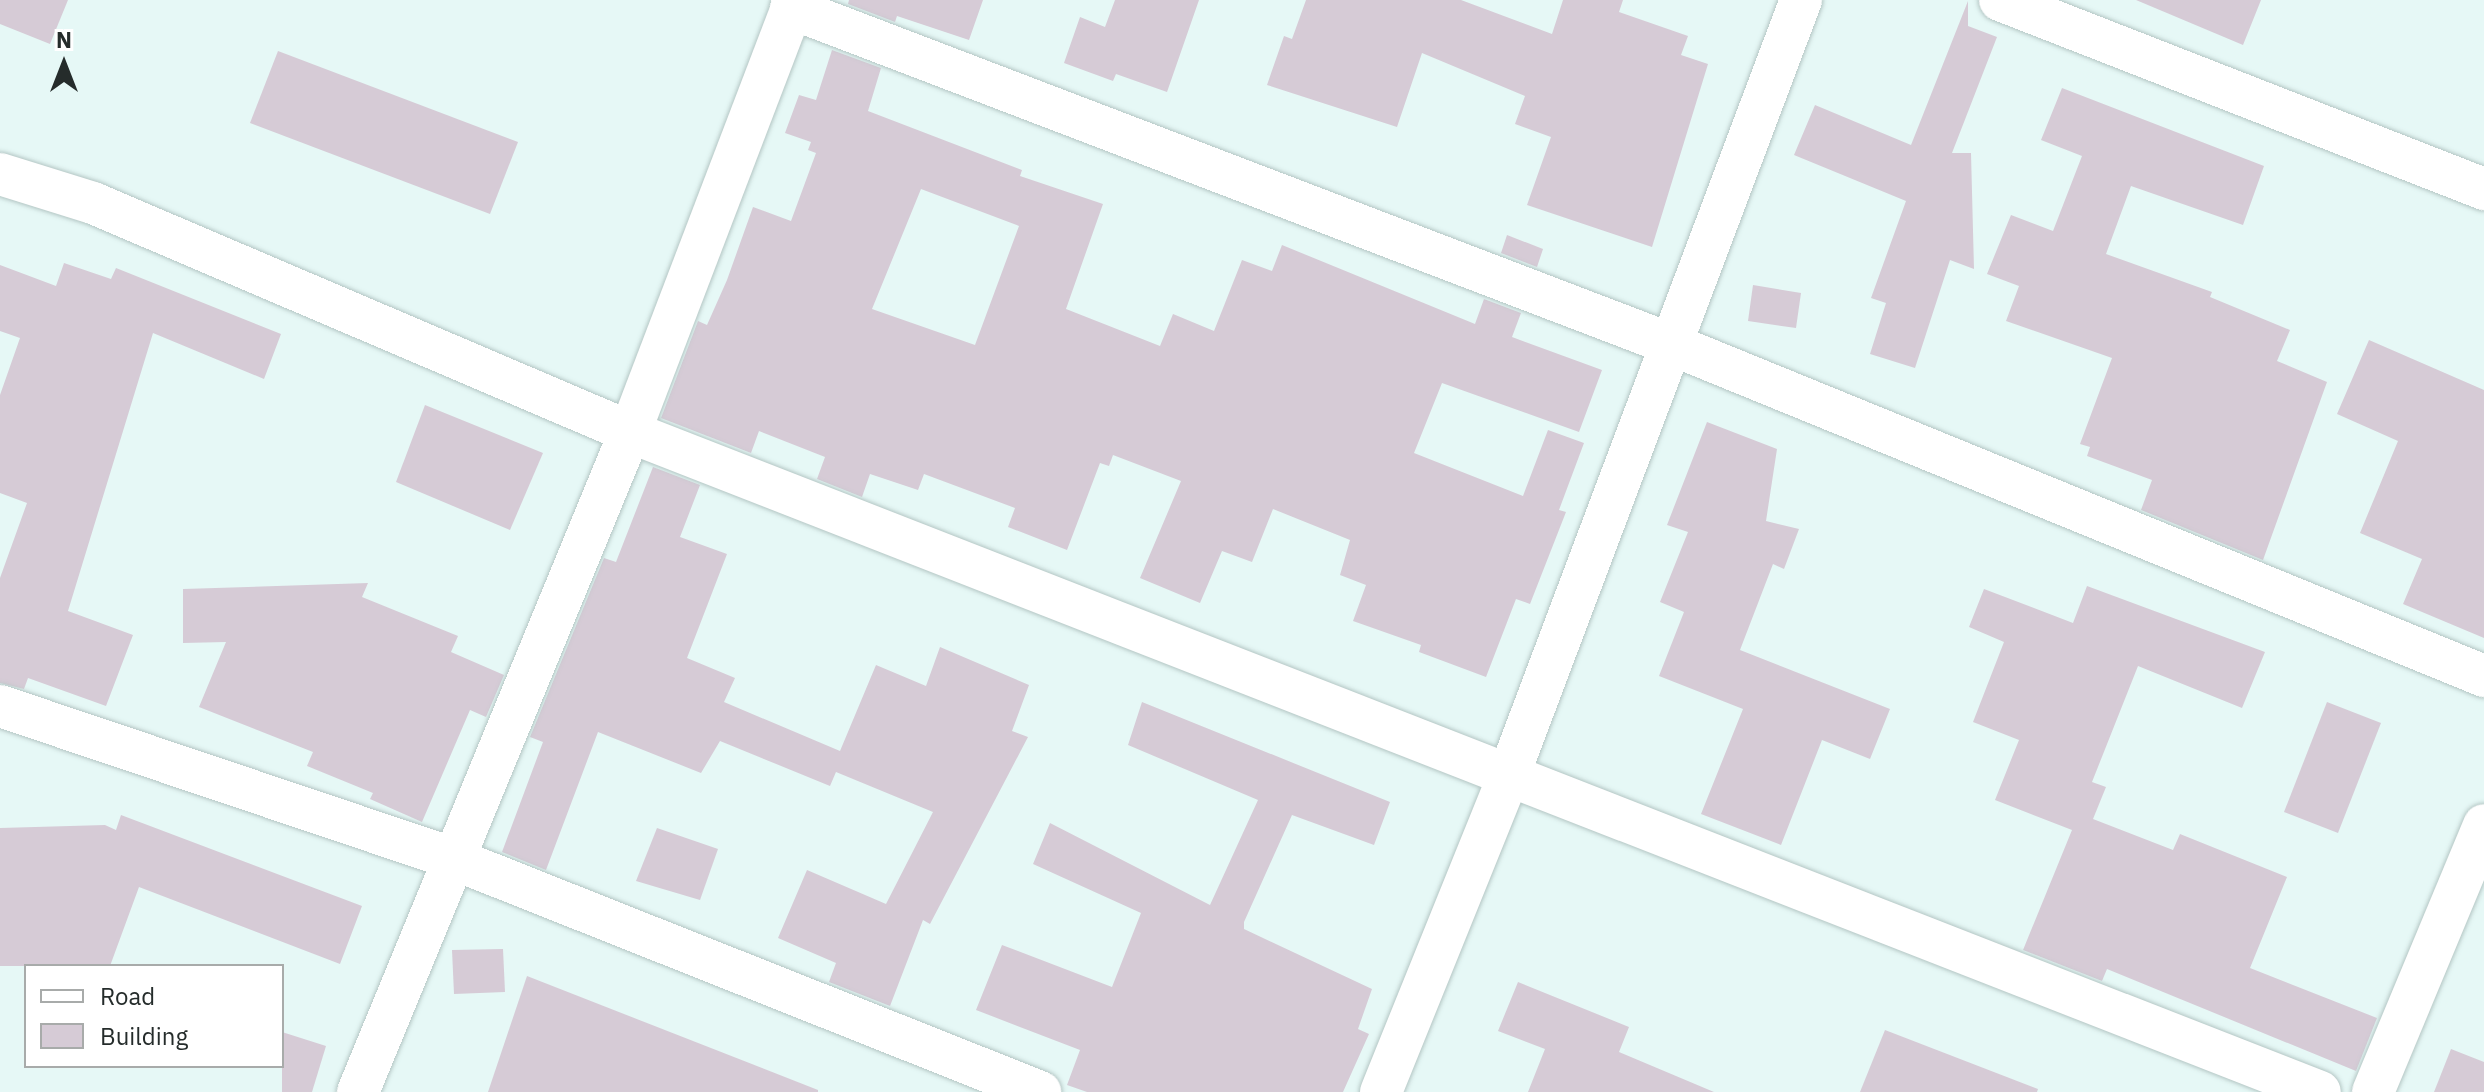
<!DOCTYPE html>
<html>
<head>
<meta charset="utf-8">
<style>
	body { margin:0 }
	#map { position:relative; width:2484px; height:1092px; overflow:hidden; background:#e6f8f6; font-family:"IBM Plex Sans",sans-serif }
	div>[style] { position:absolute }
	.building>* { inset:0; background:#d6cbd6 }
	.roads { filter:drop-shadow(0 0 2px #b4c6c4) drop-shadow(0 0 2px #b4c6c4) }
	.street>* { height:42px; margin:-21px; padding:0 21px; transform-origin:21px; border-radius:21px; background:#fff }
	span { translate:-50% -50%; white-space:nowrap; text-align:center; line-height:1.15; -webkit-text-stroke:7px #fff; paint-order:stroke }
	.legend { position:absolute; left:24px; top:964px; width:260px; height:104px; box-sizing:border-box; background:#fff; border:2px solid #a8abaa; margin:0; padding:10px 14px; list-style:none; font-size:24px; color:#252c2b }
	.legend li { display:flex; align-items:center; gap:16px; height:40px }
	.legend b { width:40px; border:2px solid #a8abaa }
	.north { position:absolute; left:24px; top:24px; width:80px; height:80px; -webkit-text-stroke:6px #fff; paint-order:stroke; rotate:0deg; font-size:22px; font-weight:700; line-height:32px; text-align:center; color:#252c2b }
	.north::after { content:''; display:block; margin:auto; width:28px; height:36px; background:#252c2b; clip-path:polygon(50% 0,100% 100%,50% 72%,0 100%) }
</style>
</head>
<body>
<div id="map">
	<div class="building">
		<i style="clip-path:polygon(0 0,68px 0,50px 44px,0 24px)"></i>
		<i style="clip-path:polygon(849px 0,983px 0,969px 40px,897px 16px,895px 22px,848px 4px)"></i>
		<i style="clip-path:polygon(1115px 0,1199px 0,1167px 92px,1116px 74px,1113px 81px,1064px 63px,1080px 17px,1105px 27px)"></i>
		<i style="clip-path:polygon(1306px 0,1461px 0,1552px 34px,1563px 0,1623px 0,1619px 12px,1688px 36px,1681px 55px,1708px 64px,1652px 247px,1527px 205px,1551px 137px,1515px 124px,1525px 96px,1422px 53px,1397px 127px,1267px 85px,1284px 36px,1292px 39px)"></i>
		<i style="clip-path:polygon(2136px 0,2261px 0,2243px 45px)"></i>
		<i style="clip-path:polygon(1968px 1px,1968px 26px,1997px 37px,1952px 153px,1971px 153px,1974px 269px,1950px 260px,1915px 368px,1870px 354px,1886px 303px,1871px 298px,1906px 201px,1794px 155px,1815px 105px,1911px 145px)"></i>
		<i style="clip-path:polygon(evenodd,832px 50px,881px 68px,868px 111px,1022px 170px,1020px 176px,1103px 204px,1066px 309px,1160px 346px,1173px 314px,1214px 331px,1242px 260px,1272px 271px,1282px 245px,1475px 324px,1484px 299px,1521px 313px,1512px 337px,1602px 370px,1579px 432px,1442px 383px,1414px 453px,1523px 496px,1548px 430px,1584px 443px,1559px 510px,1566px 512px,1530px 604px,1516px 599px,1486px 677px,1419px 652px,1421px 645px,1353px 621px,1366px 585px,1340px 575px,1350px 540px,1273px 509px,1252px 562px,1222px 551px,1200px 603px,1140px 578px,1181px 481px,1113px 455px,1109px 466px,1100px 463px,1067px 550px,1008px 527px,1015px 508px,924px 474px,918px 490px,870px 474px,862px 497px,817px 479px,825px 457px,759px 431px,751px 453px,661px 418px,698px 321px,707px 325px,727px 280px,753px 207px,791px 221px,816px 153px,808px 150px,811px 142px,785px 133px,799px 95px,816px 100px,832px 50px,921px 189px,1019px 226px,975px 345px,872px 309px,921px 189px)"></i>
		<i style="clip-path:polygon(278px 51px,518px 142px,490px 214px,250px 123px)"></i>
		<i style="clip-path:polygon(2062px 88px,2264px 166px,2243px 225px,2131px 186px,2106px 254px,2212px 292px,2210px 297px,2290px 330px,2277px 361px,2327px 382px,2263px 560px,2141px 510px,2152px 480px,2087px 456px,2090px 447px,2080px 444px,2112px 358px,2006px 321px,2019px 286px,1987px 274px,2011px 215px,2053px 231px,2082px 156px,2041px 140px)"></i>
		<i style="clip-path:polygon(1507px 235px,1543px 249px,1537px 267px,1501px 253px)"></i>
		<i style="clip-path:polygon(64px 263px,111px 279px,116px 268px,281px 334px,264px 379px,153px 333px,68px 611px,133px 635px,106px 706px,28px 678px,24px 689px,0 683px,0 578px,27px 503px,0 493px,0 395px,20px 338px,0 331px,0 265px,56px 286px)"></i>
		<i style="clip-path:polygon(1753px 285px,1801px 293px,1796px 328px,1748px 321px)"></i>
		<i style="clip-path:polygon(2369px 340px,2484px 390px,2484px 638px,2403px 604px,2422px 559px,2360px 533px,2398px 441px,2337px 414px)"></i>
		<i style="clip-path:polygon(425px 405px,543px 453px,510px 530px,396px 482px)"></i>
		<i style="clip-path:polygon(1707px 422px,1777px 449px,1766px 521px,1799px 529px,1784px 569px,1773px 564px,1740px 650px,1890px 709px,1870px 759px,1822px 740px,1781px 845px,1701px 814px,1743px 709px,1659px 676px,1684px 612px,1660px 602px,1688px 532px,1667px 525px)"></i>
		<i style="clip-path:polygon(653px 467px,700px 485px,680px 537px,727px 554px,687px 658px,735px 678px,724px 702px,840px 751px,876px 665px,926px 686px,940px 647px,1029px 685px,1012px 731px,1028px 737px,930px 924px,923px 920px,890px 1006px,829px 982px,836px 963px,778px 938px,807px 870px,886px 904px,933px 812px,836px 772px,830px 786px,720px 741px,701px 773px,598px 732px,546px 870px,502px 852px,543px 742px,530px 737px,604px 558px,616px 562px)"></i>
		<i style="clip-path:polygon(368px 583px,362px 597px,458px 636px,451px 652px,504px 675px,486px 717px,470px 710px,422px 822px,370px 799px,373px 793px,307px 766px,313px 752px,199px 707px,226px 642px,183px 643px,183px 589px)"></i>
		<i style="clip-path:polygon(2087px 586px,2265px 652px,2242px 708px,2138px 666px,2092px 782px,2106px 787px,2093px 819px,2173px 850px,2180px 834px,2287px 877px,2250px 968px,2377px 1018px,2356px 1071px,2107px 969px,2102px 981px,2023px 950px,2072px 830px,1995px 800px,2019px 740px,1973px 722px,2004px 642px,1969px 627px,1984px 589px,2073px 623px)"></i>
		<i style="clip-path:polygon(1142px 702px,1390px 802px,1374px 845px,1292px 815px,1244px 922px,1244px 929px,1372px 989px,1358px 1029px,1369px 1034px,1343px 1092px,1087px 1092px,1067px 1085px,1080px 1050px,976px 1010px,1002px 945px,1112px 987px,1141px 913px,1033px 864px,1050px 823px,1210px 905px,1258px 800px,1128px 745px)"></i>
		<i style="clip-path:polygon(2327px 702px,2381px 723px,2338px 833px,2284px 812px)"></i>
		<i style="clip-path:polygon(121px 815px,362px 906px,340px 964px,139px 887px,110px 966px,0 966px,0 828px,105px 825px,116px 830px)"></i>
		<i style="clip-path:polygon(657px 828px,718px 849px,700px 900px,636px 881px)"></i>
		<i style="clip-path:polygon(503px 949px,505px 992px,454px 994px,452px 950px)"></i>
		<i style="clip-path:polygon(527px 976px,818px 1090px,818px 1092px,488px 1092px)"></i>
		<i style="clip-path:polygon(1518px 982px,1629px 1027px,1619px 1052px,1714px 1092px,1528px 1092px,1545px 1049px,1498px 1031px)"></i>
		<i style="clip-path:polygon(1885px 1030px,2038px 1089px,2037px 1092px,1860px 1092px)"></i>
		<i style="clip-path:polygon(282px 1032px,326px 1046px,312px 1092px,282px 1092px)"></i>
		<i style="clip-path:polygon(2451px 1049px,2484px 1062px,2484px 1092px,2434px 1092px)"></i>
	</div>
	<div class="roads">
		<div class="street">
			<i style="left:2000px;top:0;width:520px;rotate:21.33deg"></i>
			<i style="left:791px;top:8px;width:944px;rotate:20.91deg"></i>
			<i style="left:1673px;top:345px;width:876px;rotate:22.2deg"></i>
			<i style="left:0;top:174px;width:97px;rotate:17.3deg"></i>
			<i style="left:93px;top:203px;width:584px;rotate:23.1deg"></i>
			<i style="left:630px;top:432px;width:1814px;rotate:21.33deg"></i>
			<i style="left:0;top:706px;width:479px;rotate:18.6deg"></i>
			<i style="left:454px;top:859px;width:631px;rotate:21.68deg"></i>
			<i style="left:358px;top:1092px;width:714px;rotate:-67.6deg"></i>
			<i style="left:630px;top:432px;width:462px;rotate:-69.1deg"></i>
			<i style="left:1381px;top:1092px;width:340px;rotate:-68deg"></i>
			<i style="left:1508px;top:777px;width:830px;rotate:-69.34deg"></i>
			<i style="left:2373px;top:1092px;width:289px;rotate:-67.4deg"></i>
		</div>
	</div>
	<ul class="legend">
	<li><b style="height:10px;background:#fff"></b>Road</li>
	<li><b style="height:22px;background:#d6cbd6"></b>Building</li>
	</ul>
	<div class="north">N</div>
</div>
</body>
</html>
